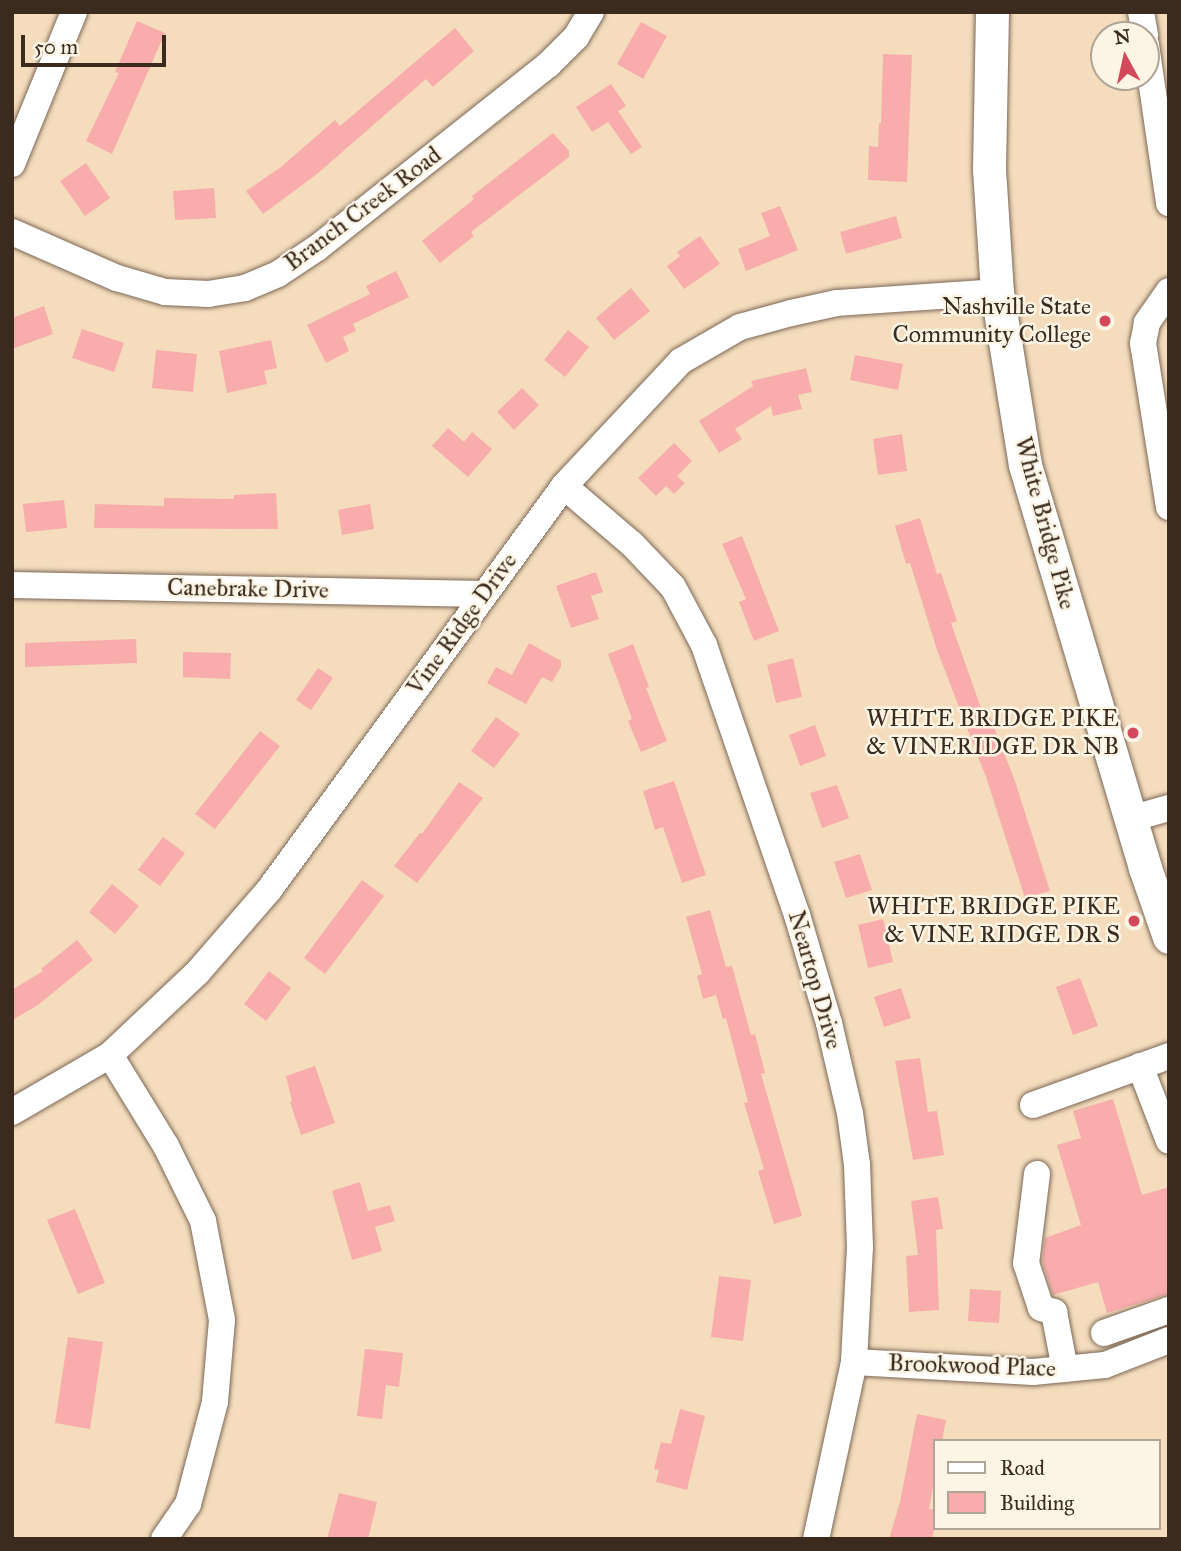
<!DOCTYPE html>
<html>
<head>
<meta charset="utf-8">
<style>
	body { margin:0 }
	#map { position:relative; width:1181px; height:1551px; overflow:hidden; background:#f4dcbd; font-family:"IM FELL Great Primer",serif }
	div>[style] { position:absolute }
	.building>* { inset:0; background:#f8adac }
	.roads { filter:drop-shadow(0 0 2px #7c6856) drop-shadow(0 0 2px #7c6856) }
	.minor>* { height:26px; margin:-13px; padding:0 13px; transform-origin:13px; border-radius:13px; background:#fff }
	.major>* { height:33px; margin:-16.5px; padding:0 16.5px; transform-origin:16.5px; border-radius:16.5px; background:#fff }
	.dots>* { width:19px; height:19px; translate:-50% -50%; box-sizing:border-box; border:4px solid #fcf5e5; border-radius:50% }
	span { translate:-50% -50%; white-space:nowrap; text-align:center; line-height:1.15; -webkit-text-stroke:5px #fcf5e5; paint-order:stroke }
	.street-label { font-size:24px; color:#3b2a1e }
	.poi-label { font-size:24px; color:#3b2a1e }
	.right { translate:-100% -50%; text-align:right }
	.frame { position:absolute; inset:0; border:14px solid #3b2a1e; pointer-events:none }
	.legend { position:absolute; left:933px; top:1439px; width:228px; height:91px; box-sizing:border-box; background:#fcf5e5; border:2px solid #afa495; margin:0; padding:9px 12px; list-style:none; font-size:21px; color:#3b2a1e }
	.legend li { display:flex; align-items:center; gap:14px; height:35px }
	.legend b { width:35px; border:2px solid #afa495 }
	.north { position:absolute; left:1090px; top:21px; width:70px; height:70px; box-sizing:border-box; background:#fcf5e5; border:2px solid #afa495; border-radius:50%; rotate:352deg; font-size:19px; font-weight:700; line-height:28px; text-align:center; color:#3b2a1e }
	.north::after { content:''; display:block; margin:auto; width:24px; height:32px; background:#d1495b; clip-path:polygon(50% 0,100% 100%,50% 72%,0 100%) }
	.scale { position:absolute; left:21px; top:35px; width:145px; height:32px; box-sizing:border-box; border:4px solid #3b2a1e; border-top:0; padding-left:9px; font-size:21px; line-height:24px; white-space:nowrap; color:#3b2a1e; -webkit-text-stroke:5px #fcf5e5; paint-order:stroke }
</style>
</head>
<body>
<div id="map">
	<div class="building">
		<i style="clip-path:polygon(137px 21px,165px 33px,112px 154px,86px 141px,119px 73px,115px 72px)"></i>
		<i style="clip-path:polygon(641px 22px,667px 36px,643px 79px,617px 64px)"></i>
		<i style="clip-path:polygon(455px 28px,474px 51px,433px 87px,426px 79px,317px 174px,263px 214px,246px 191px,281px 167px,335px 120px,340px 126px)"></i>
		<i style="clip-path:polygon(883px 54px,912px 55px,907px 182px,868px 180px,869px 146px,878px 147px,879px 123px,881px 123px)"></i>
		<i style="clip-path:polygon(611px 84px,626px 106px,618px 111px,642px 147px,631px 154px,608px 122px,592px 132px,576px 107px)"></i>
		<i style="clip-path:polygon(553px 133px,569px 151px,569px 157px,471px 232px,474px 236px,440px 263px,422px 241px,474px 199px,472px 196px)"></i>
		<i style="clip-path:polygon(86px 163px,110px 198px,85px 216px,60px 181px)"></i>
		<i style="clip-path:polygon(214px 188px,216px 218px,175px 220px,173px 191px)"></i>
		<i style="clip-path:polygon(780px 206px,798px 250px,746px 271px,738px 249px,770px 236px,761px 213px)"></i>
		<i style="clip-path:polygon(896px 216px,902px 238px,846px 254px,840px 232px)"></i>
		<i style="clip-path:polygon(700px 236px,720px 264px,684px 289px,667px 266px,680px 256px,677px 252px)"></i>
		<i style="clip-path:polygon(396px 271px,409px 297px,353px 324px,356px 331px,343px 337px,349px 351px,326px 363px,307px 325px,370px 294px,366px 286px)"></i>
		<i style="clip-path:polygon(631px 288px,650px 311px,614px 340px,596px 318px)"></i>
		<i style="clip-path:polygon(44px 306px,53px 334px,12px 349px,12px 318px)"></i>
		<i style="clip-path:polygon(82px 329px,124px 343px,114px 372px,72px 358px)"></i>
		<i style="clip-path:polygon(568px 330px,589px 347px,565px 377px,544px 360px)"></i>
		<i style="clip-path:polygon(271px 340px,277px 368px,264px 371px,267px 384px,227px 393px,219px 351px)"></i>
		<i style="clip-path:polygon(156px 350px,197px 354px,193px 392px,152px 388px)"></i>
		<i style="clip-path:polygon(855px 355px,903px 364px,898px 390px,850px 380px)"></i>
		<i style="clip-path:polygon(806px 368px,812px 392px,798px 395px,802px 409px,773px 416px,771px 406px,735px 429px,742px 439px,719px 453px,699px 421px,753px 386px,751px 381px)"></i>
		<i style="clip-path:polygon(522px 388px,539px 405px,514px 430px,497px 412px)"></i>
		<i style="clip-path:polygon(448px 428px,464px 442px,472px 432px,492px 449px,468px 477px,432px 446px)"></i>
		<i style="clip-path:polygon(902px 434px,907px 471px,878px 475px,873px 439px)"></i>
		<i style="clip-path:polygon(674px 443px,692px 461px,677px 476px,685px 483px,674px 494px,666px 486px,656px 496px,638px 478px)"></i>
		<i style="clip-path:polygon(276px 493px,278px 529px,94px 528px,95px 504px,164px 506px,164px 498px,234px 499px,234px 495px)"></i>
		<i style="clip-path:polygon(64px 500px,67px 528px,26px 532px,23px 504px)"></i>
		<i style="clip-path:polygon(370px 504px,374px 529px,342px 535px,338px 510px)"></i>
		<i style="clip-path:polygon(920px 518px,937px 574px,941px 573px,957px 621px,951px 623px,982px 711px,987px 709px,1015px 781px,1050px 891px,1025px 898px,986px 777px,937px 650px,910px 563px,906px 564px,895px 526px)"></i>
		<i style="clip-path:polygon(742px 536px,779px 631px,754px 641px,739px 602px,746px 599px,722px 544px)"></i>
		<i style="clip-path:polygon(596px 572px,603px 592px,591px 596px,599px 619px,571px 628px,556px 586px)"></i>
		<i style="clip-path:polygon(136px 639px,137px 663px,25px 667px,25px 643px)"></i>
		<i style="clip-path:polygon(529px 643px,561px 661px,561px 667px,552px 682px,542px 677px,526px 704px,487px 683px,496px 667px,512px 675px)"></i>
		<i style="clip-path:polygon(633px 644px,649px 687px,646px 688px,667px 741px,641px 752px,628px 721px,632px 719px,608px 654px)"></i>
		<i style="clip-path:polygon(183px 652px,231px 653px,230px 679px,183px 677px)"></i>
		<i style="clip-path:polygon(793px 658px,802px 697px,776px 703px,767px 665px)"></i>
		<i style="clip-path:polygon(318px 668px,333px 678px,311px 710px,296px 700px)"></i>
		<i style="clip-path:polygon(496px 717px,520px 734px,494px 768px,471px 751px)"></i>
		<i style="clip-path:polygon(815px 725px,826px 756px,800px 766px,789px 735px)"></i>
		<i style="clip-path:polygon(260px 731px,280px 746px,215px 829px,195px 814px)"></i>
		<i style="clip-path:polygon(674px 781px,706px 875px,682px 883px,663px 827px,655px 830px,643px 791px)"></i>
		<i style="clip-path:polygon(459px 782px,483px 798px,417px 883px,394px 866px,420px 833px,422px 834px)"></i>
		<i style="clip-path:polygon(837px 785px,849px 818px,822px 828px,810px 793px)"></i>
		<i style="clip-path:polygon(163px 837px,185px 853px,160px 886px,138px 870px)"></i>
		<i style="clip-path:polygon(860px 854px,872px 890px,846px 898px,834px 862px)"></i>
		<i style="clip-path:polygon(362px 880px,384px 896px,325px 974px,304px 958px)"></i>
		<i style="clip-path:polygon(112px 884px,139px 906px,115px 934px,89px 912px)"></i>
		<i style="clip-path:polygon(710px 910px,726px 967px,732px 966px,751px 1035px,755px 1034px,765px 1073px,761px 1074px,802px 1216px,774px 1224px,758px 1171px,764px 1169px,744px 1103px,748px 1102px,726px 1018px,723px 1019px,716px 995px,703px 999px,697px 976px,702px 974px,686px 917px)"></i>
		<i style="clip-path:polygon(883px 919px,893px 962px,868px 968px,858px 925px)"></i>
		<i style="clip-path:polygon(77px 940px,93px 960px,38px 1005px,12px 1020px,12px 990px,43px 971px,41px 969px)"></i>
		<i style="clip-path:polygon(269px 971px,291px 988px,266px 1021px,244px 1004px)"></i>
		<i style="clip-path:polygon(1080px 978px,1098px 1026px,1073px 1035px,1056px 987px)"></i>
		<i style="clip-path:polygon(901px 988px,911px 1018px,884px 1027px,874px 997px)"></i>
		<i style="clip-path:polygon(920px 1058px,928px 1112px,937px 1111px,944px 1155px,913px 1160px,895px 1061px)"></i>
		<i style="clip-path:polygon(315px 1066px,335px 1123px,301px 1135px,290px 1102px,292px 1101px,286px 1076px)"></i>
		<i style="clip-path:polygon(1113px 1099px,1142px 1195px,1169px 1187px,1169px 1294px,1107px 1313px,1098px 1282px,1053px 1295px,1042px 1261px,1045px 1238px,1081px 1225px,1057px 1145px,1081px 1138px,1073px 1111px)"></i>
		<i style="clip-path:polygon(360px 1182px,368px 1211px,390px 1205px,395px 1221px,375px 1227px,382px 1251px,352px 1260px,332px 1191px)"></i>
		<i style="clip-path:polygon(938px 1197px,943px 1229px,936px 1230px,939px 1310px,909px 1312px,906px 1256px,918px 1255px,911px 1201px)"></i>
		<i style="clip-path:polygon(75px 1209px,105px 1283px,78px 1294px,47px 1220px)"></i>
		<i style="clip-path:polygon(719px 1276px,751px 1280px,743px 1341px,711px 1337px)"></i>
		<i style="clip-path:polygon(970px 1289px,1001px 1291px,999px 1323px,968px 1321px)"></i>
		<i style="clip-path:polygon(68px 1337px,103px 1342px,90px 1429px,55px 1423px)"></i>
		<i style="clip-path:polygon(365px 1349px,403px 1353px,399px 1387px,386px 1385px,382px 1419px,357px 1416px)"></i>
		<i style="clip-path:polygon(680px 1409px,705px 1416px,687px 1490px,656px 1482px,659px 1470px,654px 1469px,661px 1442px,671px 1444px)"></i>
		<i style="clip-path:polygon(917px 1414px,946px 1420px,942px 1441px,934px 1441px,934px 1481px,929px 1509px,934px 1510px,934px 1530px,932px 1539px,889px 1539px,900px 1502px)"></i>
		<i style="clip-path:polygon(339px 1493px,377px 1502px,368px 1539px,327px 1539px)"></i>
	</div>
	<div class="roads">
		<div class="minor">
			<i style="left:1141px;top:12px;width:23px;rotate:80deg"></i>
			<i style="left:1146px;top:45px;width:160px;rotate:81.7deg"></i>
			<i style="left:12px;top:164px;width:164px;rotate:-67.8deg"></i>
			<i style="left:12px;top:232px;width:115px;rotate:23.7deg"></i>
			<i style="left:117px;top:278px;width:50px;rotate:16.3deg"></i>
			<i style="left:165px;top:292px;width:43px;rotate:2.7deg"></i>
			<i style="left:208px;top:294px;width:37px;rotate:-9deg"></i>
			<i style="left:245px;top:288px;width:36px;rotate:-23deg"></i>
			<i style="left:278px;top:274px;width:47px;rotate:-33.7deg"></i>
			<i style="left:317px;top:248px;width:295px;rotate:-38.4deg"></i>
			<i style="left:548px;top:65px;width:40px;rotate:-45deg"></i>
			<i style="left:576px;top:37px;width:29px;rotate:-59deg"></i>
			<i style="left:1169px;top:291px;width:39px;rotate:125deg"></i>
			<i style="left:1147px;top:323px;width:20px;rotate:101deg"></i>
			<i style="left:1143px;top:343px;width:166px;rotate:81deg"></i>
			<i style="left:564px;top:486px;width:89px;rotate:40.5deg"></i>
			<i style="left:632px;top:544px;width:59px;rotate:46.4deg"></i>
			<i style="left:673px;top:587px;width:66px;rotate:61.9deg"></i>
			<i style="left:704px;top:645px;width:286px;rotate:71deg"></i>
			<i style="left:797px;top:915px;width:113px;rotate:73.5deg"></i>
			<i style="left:829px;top:1023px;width:92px;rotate:76.9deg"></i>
			<i style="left:850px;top:1113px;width:52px;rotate:82.3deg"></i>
			<i style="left:857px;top:1165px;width:82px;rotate:87.9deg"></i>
			<i style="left:860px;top:1247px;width:115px;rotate:93deg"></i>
			<i style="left:854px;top:1362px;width:181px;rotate:102.1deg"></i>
			<i style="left:12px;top:585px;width:472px;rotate:1.1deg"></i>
			<i style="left:1130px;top:819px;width:41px;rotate:-15.8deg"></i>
			<i style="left:110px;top:1055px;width:107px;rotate:58.4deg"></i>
			<i style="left:166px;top:1146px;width:84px;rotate:63.7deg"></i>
			<i style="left:203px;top:1221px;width:101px;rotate:79.1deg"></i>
			<i style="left:222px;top:1320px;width:82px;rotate:94.9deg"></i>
			<i style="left:215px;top:1402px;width:106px;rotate:104.8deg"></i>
			<i style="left:188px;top:1504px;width:42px;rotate:124.4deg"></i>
			<i style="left:1140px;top:1066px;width:80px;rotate:68.9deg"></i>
			<i style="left:1033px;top:1105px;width:145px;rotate:-19.8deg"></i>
			<i style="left:12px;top:1112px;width:113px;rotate:-30.2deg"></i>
			<i style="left:110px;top:1055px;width:121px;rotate:-43.3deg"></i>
			<i style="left:198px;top:972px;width:108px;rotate:-49.1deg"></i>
			<i style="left:269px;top:890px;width:500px;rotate:-53.86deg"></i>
			<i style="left:564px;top:486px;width:171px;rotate:-46.9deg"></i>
			<i style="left:681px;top:361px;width:68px;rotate:-30deg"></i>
			<i style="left:740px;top:327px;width:53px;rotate:-15.4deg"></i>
			<i style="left:791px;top:313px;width:47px;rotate:-12.3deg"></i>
			<i style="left:837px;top:303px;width:160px;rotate:-3.9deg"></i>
			<i style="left:1037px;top:1174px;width:90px;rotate:97deg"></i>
			<i style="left:1026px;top:1263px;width:47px;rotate:71.6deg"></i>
			<i style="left:1041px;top:1308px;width:14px;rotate:17deg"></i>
			<i style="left:1054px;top:1312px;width:58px;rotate:79.1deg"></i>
			<i style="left:1104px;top:1333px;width:69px;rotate:-19.5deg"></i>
			<i style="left:854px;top:1362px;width:179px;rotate:3.2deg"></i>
			<i style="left:1033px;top:1372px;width:72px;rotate:-5.6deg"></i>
			<i style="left:1105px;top:1365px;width:69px;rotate:-21.3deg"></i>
		</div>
		<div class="major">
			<i style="left:992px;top:12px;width:157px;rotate:91.1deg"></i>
			<i style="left:989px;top:169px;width:123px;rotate:86.3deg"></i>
			<i style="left:997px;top:292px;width:175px;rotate:80.8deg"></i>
			<i style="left:1025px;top:465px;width:420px;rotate:73.4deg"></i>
			<i style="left:1145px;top:868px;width:73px;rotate:70.8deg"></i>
		</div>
	</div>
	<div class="dots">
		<i style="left:1105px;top:321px;background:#d1495b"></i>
		<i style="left:1133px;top:733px;background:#d1495b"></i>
		<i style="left:1134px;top:921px;background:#d1495b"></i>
	</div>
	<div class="street-label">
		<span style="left:363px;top:209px;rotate:-37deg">Branch Creek Road</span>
		<span style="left:1045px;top:523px;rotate:75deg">White Bridge Pike</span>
		<span style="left:248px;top:589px;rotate:1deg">Canebrake Drive</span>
		<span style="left:462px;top:624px;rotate:-54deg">Vine Ridge Drive</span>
		<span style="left:815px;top:980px;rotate:74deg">Neartop Drive</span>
		<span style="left:972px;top:1366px;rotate:2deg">Brookwood Place</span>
	</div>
	<div class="poi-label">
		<span class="right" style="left:1091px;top:321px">Nashville State<br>Community College</span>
		<span class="right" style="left:1119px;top:733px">WHITE BRIDGE PIKE<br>&amp; VINERIDGE DR NB</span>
		<span class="right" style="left:1120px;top:921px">WHITE BRIDGE PIKE<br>&amp; VINE RIDGE DR S</span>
	</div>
	<div class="frame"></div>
	<ul class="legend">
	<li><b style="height:9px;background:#fff"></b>Road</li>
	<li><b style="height:19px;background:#f8adac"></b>Building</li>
	</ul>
	<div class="north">N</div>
	<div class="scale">50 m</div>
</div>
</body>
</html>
